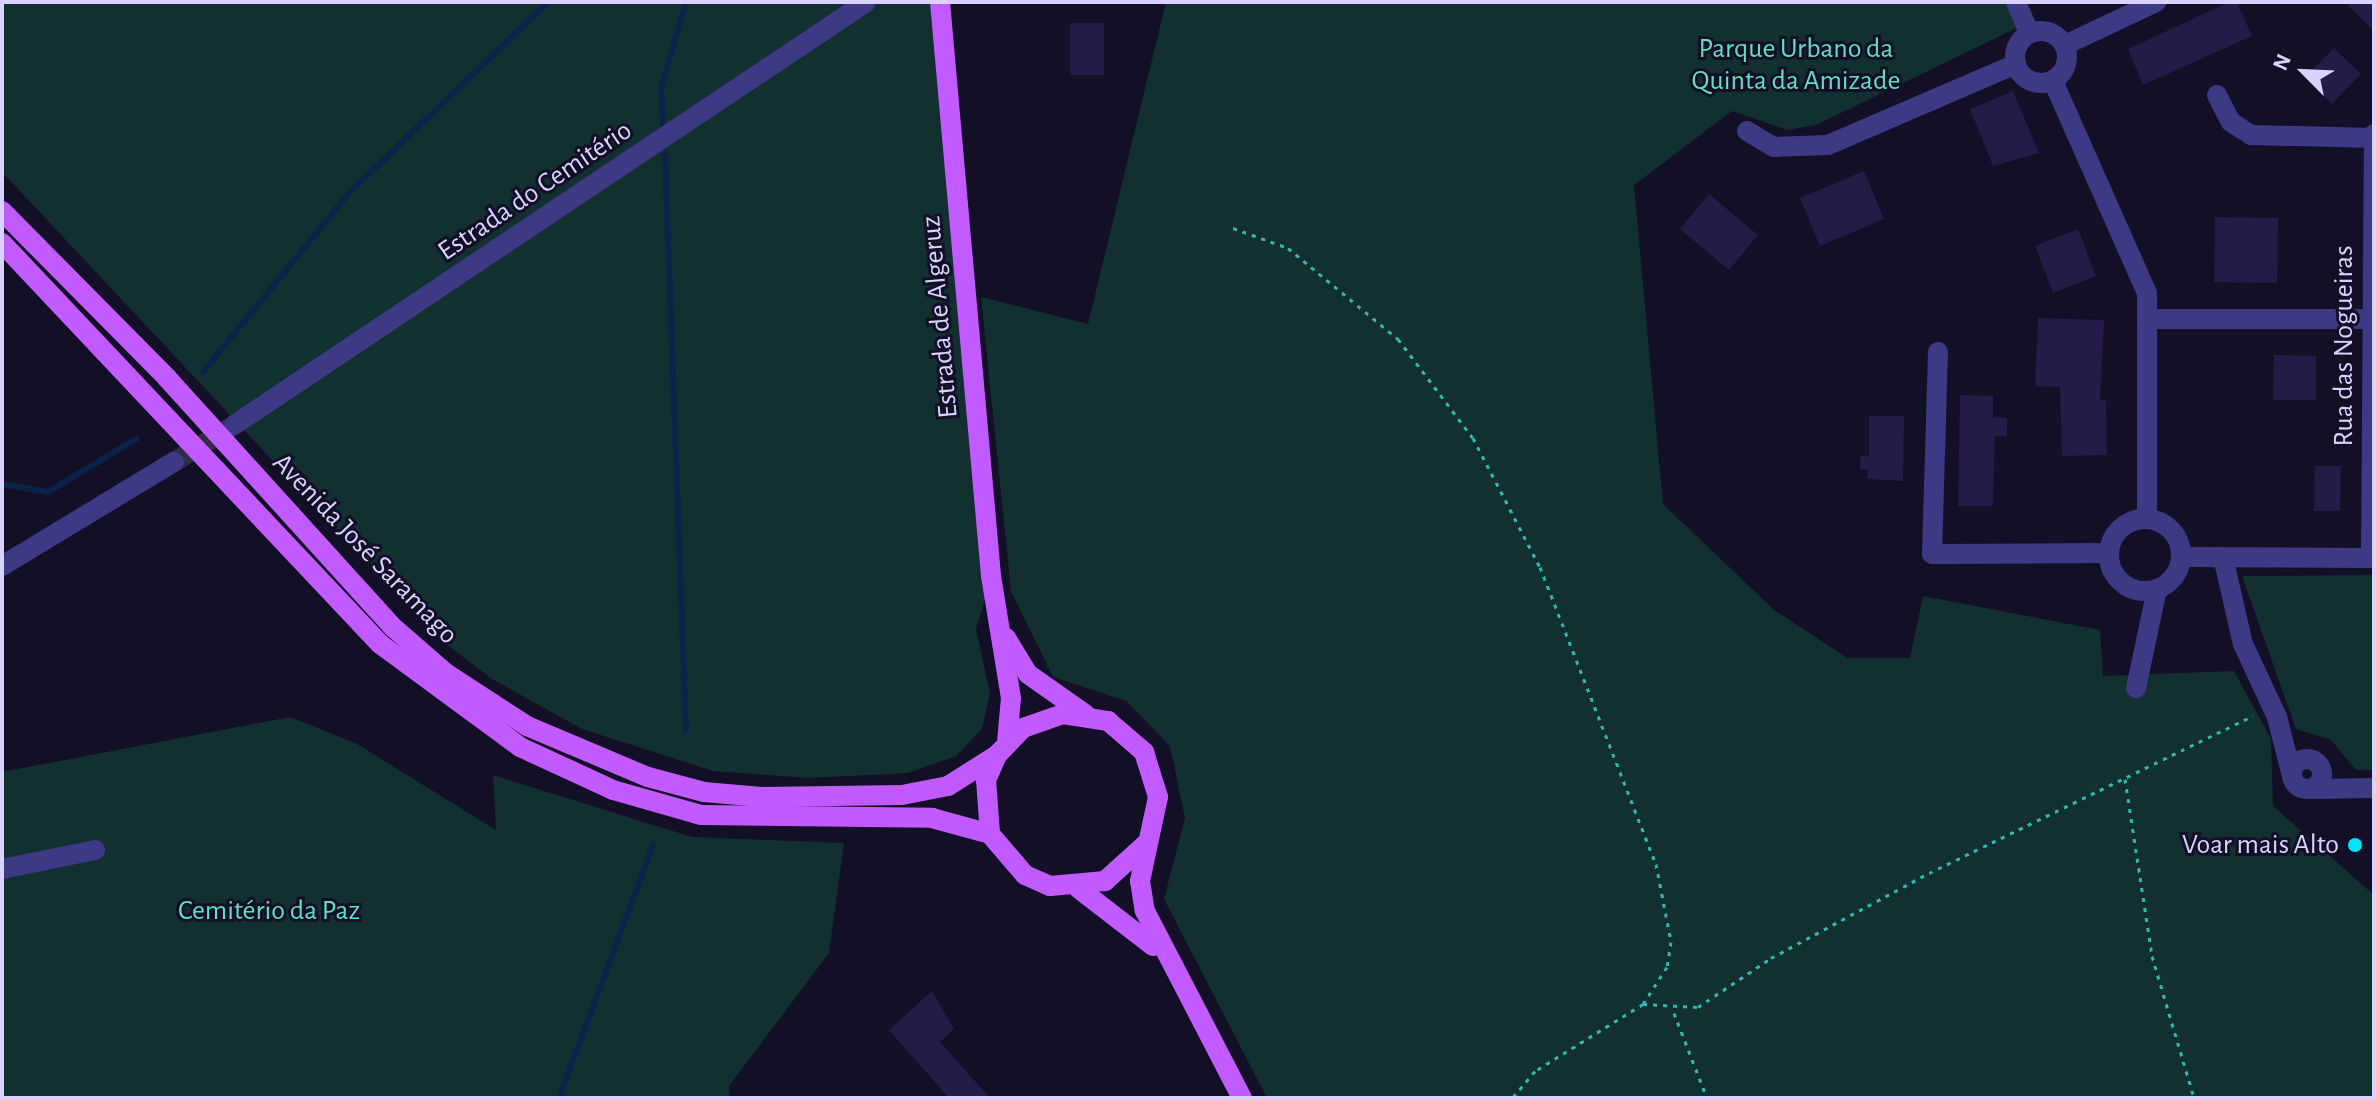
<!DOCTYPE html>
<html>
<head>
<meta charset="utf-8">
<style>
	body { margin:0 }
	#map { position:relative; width:2376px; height:1100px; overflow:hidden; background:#130f26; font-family:"Alegreya Sans",sans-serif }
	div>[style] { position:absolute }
	.green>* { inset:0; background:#12302f }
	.stream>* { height:6px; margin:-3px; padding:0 3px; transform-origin:3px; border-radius:3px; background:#0c2248 }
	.building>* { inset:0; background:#241b47 }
	.minor-tunnel>* { height:20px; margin-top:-10px; transform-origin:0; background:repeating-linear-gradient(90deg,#312d47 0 20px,transparent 0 30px) }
	.path>* { height:3px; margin-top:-1.5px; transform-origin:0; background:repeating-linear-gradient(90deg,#2fb8b0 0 4px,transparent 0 10px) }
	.minor>* { height:20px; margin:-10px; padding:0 10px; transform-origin:10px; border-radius:10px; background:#3d3a85 }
	.minor>.ring { margin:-10px; padding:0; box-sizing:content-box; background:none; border:20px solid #3d3a85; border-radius:50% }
	.major>* { height:20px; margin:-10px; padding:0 10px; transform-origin:10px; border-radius:10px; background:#c25bff }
	.dots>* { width:22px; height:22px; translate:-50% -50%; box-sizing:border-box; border:4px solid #130f26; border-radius:50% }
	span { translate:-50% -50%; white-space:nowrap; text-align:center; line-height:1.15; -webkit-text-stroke:6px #130f26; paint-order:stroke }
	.park-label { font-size:28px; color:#5fe0c0 }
	.street-label { font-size:28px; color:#d9d4ff }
	.poi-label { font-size:28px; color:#d9d4ff }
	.right { translate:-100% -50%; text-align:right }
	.frame { position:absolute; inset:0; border:4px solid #d9d4ff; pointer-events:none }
	.north { position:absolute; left:2264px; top:32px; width:80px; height:80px; -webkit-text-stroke:6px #130f26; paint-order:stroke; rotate:294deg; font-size:22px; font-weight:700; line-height:32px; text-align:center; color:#d9d4ff }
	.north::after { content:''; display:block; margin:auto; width:28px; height:36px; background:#d9d4ff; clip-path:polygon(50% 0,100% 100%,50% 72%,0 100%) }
</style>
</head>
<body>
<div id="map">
	<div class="green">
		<i style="clip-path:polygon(2px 2px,943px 2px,986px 596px,976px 629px,990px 693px,982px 729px,956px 756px,908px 773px,809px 778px,713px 771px,582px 729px,492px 679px,442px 641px,2px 172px)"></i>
		<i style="clip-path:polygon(1166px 2px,2016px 2px,2025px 24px,1816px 125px,1787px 130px,1732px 111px,1634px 185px,1663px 504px,1773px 609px,1847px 658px,1910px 658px,1923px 596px,2100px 630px,2103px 676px,2234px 671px,2271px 739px,2273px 806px,2374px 895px,2374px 1098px,1267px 1098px,1164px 899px,1185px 818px,1170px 746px,1126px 701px,1053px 677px,1011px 591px,981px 297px,1088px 324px)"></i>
		<i style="clip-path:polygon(2374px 575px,2374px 770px,2356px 770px,2331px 740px,2296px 729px,2242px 576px)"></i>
		<i style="clip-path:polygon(290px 717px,357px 744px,496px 830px,493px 775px,692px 837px,844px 843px,829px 953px,729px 1086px,730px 1098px,2px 1098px,2px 772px)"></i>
	</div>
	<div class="stream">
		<i style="left:663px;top:124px;width:35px;rotate:-93deg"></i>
		<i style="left:661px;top:89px;width:91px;rotate:-74deg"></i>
		<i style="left:665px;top:154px;width:577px;rotate:87.92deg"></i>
		<i style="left:203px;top:372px;width:232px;rotate:-50.8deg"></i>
		<i style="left:350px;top:192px;width:274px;rotate:-43.8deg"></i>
		<i style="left:2px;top:484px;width:47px;rotate:9.9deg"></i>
		<i style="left:48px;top:492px;width:103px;rotate:-31.1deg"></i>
		<i style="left:559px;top:1098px;width:270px;rotate:-69.6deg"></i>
	</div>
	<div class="building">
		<i style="clip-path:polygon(2229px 2px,2237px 2px,2252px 36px,2143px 85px,2128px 49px)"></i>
		<i style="clip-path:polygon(2345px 2px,2374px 2px,2374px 31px)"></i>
		<i style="clip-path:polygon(1070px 23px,1104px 23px,1104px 75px,1070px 75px)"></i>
		<i style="clip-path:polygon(2334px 48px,2361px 74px,2332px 104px,2305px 77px)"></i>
		<i style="clip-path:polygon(2013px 91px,2039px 153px,1993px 166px,1970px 109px)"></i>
		<i style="clip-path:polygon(1864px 171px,1884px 219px,1820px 246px,1800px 198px)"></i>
		<i style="clip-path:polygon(1709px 194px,1758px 235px,1729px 270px,1680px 229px)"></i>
		<i style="clip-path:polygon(2215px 217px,2278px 218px,2277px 283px,2214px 282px)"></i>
		<i style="clip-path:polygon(2078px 229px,2096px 276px,2053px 293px,2035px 246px)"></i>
		<i style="clip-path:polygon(2038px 318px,2104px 320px,2100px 400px,2106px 400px,2107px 455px,2062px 456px,2060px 387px,2035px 386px)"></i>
		<i style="clip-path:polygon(2274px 355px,2316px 356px,2316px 400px,2273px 400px)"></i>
		<i style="clip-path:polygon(1960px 395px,1993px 396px,1993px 417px,2007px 418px,2007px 436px,1995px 436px,1993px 506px,1958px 506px)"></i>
		<i style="clip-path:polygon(1869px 416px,1904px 416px,1903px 481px,1867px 479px,1868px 470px,1860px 470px,1861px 455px,1869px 456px)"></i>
		<i style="clip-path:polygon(2315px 466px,2341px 466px,2340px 511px,2314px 511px)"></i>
		<i style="clip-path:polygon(932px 991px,954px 1029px,940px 1042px,990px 1098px,949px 1098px,889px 1030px)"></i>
	</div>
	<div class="minor-tunnel">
		<i style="left:174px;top:462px;width:67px;rotate:-31.6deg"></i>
	</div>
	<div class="path">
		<i style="left:1233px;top:228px;width:59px;rotate:20deg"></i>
		<i style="left:1288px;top:248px;width:143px;rotate:39.6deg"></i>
		<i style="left:1398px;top:339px;width:124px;rotate:52.9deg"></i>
		<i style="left:1473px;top:438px;width:145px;rotate:62.6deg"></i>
		<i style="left:1540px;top:567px;width:319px;rotate:68.7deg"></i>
		<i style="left:1656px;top:864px;width:79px;rotate:79.1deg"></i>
		<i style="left:1671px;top:942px;width:25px;rotate:99deg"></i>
		<i style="left:1667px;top:967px;width:44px;rotate:123deg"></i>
		<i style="left:1643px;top:1004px;width:127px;rotate:148.2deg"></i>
		<i style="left:1535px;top:1071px;width:35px;rotate:130deg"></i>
		<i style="left:2125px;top:779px;width:179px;rotate:81.3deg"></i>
		<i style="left:2152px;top:956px;width:148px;rotate:73.5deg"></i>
		<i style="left:1643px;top:1004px;width:55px;rotate:3.1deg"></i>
		<i style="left:1698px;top:1007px;width:88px;rotate:-33.9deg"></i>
		<i style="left:1771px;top:958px;width:179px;rotate:-28.3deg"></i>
		<i style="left:1929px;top:873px;width:360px;rotate:-25.9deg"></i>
		<i style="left:1674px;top:1013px;width:91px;rotate:68.8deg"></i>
	</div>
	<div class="minor">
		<i style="left:2016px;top:2px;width:34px;rotate:67deg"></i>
		<i class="ring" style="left:2015px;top:31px;width:32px;height:32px"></i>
		<i style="left:2065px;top:45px;width:101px;rotate:-25.3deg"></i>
		<i style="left:2053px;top:81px;width:232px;rotate:66.1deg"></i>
		<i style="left:2147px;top:293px;width:226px;rotate:90deg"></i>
		<i style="left:2217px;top:95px;width:30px;rotate:63deg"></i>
		<i style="left:2231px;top:122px;width:24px;rotate:33deg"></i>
		<i style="left:2251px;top:135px;width:123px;rotate:1.4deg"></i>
		<i style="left:1747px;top:131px;width:31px;rotate:31deg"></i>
		<i style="left:1774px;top:147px;width:54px;rotate:-2.1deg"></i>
		<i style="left:1828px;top:145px;width:205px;rotate:-23.3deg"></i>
		<i style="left:2149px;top:319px;width:225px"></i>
		<i style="left:1938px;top:352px;width:202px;rotate:91.7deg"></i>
		<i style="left:1932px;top:554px;width:177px;rotate:-0.3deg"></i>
		<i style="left:234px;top:425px;width:760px;rotate:-33.79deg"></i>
		<i class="ring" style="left:2109px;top:519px;width:52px;height:52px"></i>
		<i style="left:2181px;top:557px;width:193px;rotate:0.3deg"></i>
		<i style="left:2223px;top:557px;width:89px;rotate:77.1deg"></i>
		<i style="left:2243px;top:644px;width:81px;rotate:65deg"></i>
		<i style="left:2277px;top:717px;width:61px;rotate:75.7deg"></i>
		<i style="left:2371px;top:558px;width:424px;rotate:-89.6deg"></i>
		<i style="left:2px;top:566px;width:201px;rotate:-31.2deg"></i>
		<i style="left:2136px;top:688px;width:101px;rotate:-78deg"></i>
		<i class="ring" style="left:2292px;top:759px;width:10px;height:10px"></i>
		<i style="left:2310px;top:789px;width:64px;rotate:-0.9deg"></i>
		<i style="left:2px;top:869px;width:95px;rotate:-11.5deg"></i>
	</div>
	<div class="major">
		<i style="left:940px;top:2px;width:576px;rotate:84.92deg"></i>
		<i style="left:991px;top:576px;width:124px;rotate:80.7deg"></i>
		<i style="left:1011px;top:698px;width:44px;rotate:95.2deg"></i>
		<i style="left:2px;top:211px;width:235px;rotate:45.3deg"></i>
		<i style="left:167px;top:378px;width:338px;rotate:47.8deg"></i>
		<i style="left:394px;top:628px;width:70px;rotate:41deg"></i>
		<i style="left:447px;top:674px;width:95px;rotate:33deg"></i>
		<i style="left:527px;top:726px;width:131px;rotate:22.9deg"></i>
		<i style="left:648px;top:777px;width:58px;rotate:15deg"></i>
		<i style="left:704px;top:792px;width:58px;rotate:4.9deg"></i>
		<i style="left:762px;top:797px;width:140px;rotate:-0.8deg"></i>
		<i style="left:902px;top:795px;width:47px;rotate:-11.1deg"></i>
		<i style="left:948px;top:786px;width:58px;rotate:-32.3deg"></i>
		<i style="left:2px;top:243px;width:551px;rotate:46.69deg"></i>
		<i style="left:380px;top:644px;width:174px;rotate:36.3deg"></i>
		<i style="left:520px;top:747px;width:102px;rotate:24.8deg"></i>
		<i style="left:613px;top:790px;width:91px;rotate:15.9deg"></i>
		<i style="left:701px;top:815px;width:231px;rotate:0.7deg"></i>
		<i style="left:932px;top:818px;width:60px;rotate:15.4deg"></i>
		<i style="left:1006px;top:638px;width:42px;rotate:58.6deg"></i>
		<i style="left:1028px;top:674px;width:70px;rotate:35.1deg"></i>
		<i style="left:1147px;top:843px;width:57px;rotate:137.9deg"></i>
		<i style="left:1105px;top:881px;width:55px;rotate:174.8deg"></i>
		<i style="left:1050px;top:886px;width:27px;rotate:-156deg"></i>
		<i style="left:1025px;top:875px;width:54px;rotate:-130.5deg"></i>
		<i style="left:990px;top:834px;width:54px;rotate:-94.2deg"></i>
		<i style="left:986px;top:780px;width:27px;rotate:-66deg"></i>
		<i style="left:997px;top:755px;width:37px;rotate:-46deg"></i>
		<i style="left:1023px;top:728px;width:42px;rotate:-19.3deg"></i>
		<i style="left:1063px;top:714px;width:46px;rotate:8.8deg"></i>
		<i style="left:1108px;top:721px;width:48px;rotate:40.7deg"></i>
		<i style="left:1144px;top:752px;width:47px;rotate:72.7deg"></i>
		<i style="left:1158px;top:797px;width:86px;rotate:102.1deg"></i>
		<i style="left:1140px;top:881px;width:30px;rotate:81deg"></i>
		<i style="left:1145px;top:911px;width:211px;rotate:62.6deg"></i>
		<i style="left:1078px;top:888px;width:95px;rotate:37.7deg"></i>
	</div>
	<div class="dots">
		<i style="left:2355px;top:845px;background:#00e5ff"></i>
	</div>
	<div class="park-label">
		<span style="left:1796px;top:65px">Parque Urbano da<br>Quinta da Amizade</span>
		<span style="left:269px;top:911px">Cemitério da Paz</span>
	</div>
	<div class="street-label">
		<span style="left:535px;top:191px;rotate:-34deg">Estrada do Cemitério</span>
		<span style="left:940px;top:317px;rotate:-95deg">Estrada de Algeruz</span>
		<span style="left:2344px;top:346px;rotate:-90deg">Rua das Nogueiras</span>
		<span style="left:365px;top:549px;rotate:46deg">Avenida José Saramago</span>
	</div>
	<div class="poi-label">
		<span class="right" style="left:2339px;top:845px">Voar mais Alto</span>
	</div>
	<div class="frame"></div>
	<div class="north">N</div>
</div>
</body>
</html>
